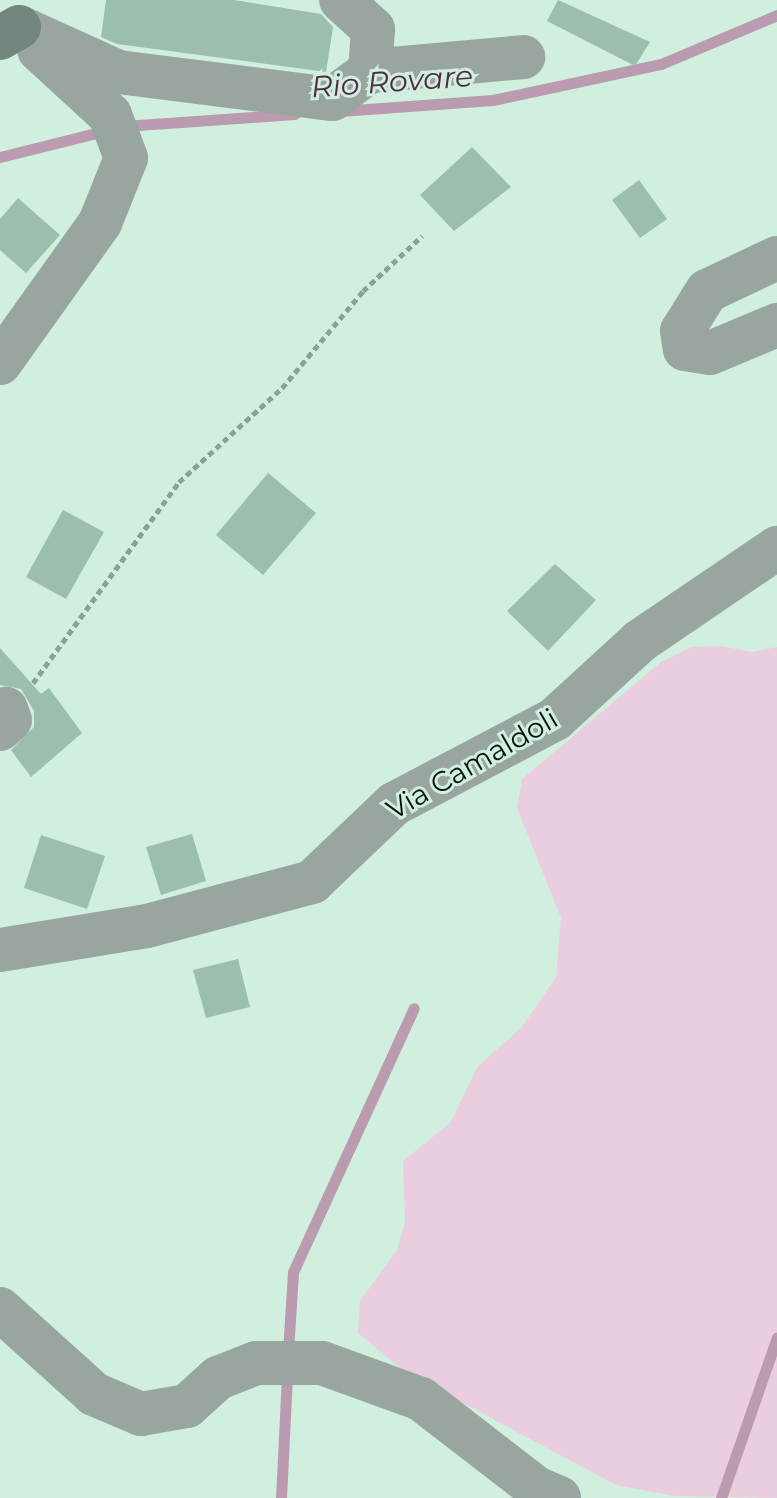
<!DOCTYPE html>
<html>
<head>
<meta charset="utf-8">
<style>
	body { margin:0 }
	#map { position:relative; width:777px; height:1498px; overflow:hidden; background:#d0efdf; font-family:Montserrat,sans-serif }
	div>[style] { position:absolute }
	.green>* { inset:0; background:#eacedf }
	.stream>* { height:11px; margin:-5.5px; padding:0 5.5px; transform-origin:5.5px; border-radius:5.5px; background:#ba9baf }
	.building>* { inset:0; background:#9bbead }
	.path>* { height:5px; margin-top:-2.5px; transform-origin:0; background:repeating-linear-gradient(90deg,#8aa296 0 6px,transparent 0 10px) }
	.street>* { height:44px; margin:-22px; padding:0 22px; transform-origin:22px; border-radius:22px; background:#99a69f }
	.secondary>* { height:44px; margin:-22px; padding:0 22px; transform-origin:22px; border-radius:22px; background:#73867c }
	span { translate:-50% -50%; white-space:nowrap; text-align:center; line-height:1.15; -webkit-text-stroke:6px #d0efdf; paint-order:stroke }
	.street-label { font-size:28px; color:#08130e }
	.water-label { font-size:30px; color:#552a47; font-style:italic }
</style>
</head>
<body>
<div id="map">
	<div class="green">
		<i style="clip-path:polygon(721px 646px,752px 652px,777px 647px,777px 1498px,674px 1496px,616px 1485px,405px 1372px,358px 1333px,360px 1301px,397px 1250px,405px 1222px,403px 1161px,451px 1122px,477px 1067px,522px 1027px,556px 977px,561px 918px,517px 808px,522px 779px,661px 662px,691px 647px)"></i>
	</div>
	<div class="stream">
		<i style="left:340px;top:111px;width:153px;rotate:-4.1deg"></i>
		<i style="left:493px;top:100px;width:172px;rotate:-12.1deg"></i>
		<i style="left:661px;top:64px;width:126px;rotate:-22.9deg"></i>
		<i style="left:124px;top:126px;width:171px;rotate:-4deg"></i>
		<i style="left:0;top:157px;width:111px;rotate:-14deg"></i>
		<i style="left:288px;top:1352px;width:80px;rotate:-86.4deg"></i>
		<i style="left:293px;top:1272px;width:290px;rotate:-65.4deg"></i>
		<i style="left:281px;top:1498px;width:124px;rotate:-87.2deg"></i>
		<i style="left:721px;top:1498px;width:170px;rotate:-70.8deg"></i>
	</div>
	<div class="building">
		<i style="clip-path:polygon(106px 0,234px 0,321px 14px,333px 27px,326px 72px,117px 44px,101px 37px)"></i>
		<i style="clip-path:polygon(558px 0,650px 42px,635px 66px,547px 21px)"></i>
		<i style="clip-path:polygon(472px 147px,511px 187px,454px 231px,420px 195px)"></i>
		<i style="clip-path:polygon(639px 180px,667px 219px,640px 238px,612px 200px)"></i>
		<i style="clip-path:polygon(18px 198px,60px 235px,26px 273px,0 250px,0 219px)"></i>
		<i style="clip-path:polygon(268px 473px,316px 513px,263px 575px,216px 535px)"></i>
		<i style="clip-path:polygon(63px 510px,104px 532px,66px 599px,26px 577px)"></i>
		<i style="clip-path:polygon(555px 564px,596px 600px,548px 651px,507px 611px)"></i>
		<i style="clip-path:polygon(0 648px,41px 694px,49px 688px,82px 733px,31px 777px,11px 750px,34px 727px,34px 711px,21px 689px,0 685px)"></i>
		<i style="clip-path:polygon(192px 834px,206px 881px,161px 895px,146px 847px)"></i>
		<i style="clip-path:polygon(41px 835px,105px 856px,87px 909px,24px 888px)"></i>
		<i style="clip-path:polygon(238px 959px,250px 1007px,206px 1018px,193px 970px)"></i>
	</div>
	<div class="path">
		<i style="left:33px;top:683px;width:248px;rotate:-54deg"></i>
		<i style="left:179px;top:482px;width:139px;rotate:-42.4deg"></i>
		<i style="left:282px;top:388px;width:126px;rotate:-50.1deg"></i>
		<i style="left:363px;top:291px;width:81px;rotate:-43deg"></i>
	</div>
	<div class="street">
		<i style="left:19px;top:27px;width:109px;rotate:24.4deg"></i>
		<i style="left:118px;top:72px;width:216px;rotate:7.2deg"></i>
		<i style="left:332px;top:99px;width:47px;rotate:-36.4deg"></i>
		<i style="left:370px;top:71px;width:42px;rotate:-85.9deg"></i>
		<i style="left:373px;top:29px;width:43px;rotate:-137.8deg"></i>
		<i style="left:370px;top:71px;width:154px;rotate:-5.2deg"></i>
		<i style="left:777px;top:258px;width:77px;rotate:154.8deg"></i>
		<i style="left:707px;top:291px;width:47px;rotate:122deg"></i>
		<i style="left:682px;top:331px;width:18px;rotate:81deg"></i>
		<i style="left:685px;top:349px;width:25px;rotate:9deg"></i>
		<i style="left:710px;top:353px;width:73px;rotate:-22.7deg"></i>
		<i style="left:0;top:363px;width:172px;rotate:-54.5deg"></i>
		<i style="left:100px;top:223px;width:70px;rotate:-68.2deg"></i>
		<i style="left:126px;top:158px;width:46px;rotate:-110.4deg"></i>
		<i style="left:110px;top:115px;width:96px;rotate:-137.5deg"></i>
		<i style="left:0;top:729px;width:13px;rotate:-42deg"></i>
		<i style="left:10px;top:720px;width:12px;rotate:-110deg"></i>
		<i style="left:0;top:950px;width:149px;rotate:-9.3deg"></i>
		<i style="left:147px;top:926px;width:171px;rotate:-14.9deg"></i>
		<i style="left:312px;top:882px;width:113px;rotate:-43.6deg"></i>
		<i style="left:394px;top:804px;width:182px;rotate:-27.8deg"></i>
		<i style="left:555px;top:719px;width:115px;rotate:-42.5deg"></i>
		<i style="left:640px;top:641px;width:166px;rotate:-34.2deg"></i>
		<i style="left:0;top:1309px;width:127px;rotate:42.1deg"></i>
		<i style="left:94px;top:1394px;width:51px;rotate:23.1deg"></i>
		<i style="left:141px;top:1414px;width:47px;rotate:-9.9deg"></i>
		<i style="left:187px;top:1406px;width:42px;rotate:-42.1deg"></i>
		<i style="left:218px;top:1378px;width:41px;rotate:-21.5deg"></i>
		<i style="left:256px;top:1363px;width:66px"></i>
		<i style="left:322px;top:1363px;width:105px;rotate:20deg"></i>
		<i style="left:421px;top:1399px;width:145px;rotate:37.7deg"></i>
		<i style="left:536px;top:1488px;width:25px;rotate:23deg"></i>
	</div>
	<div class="secondary">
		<i style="left:0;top:38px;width:22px;rotate:-30deg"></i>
	</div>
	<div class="street-label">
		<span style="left:472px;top:764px;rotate:-30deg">Via Camaldoli</span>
	</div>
	<div class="water-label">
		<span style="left:392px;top:82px;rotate:-4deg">Rio Rovare</span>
	</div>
</div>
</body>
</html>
